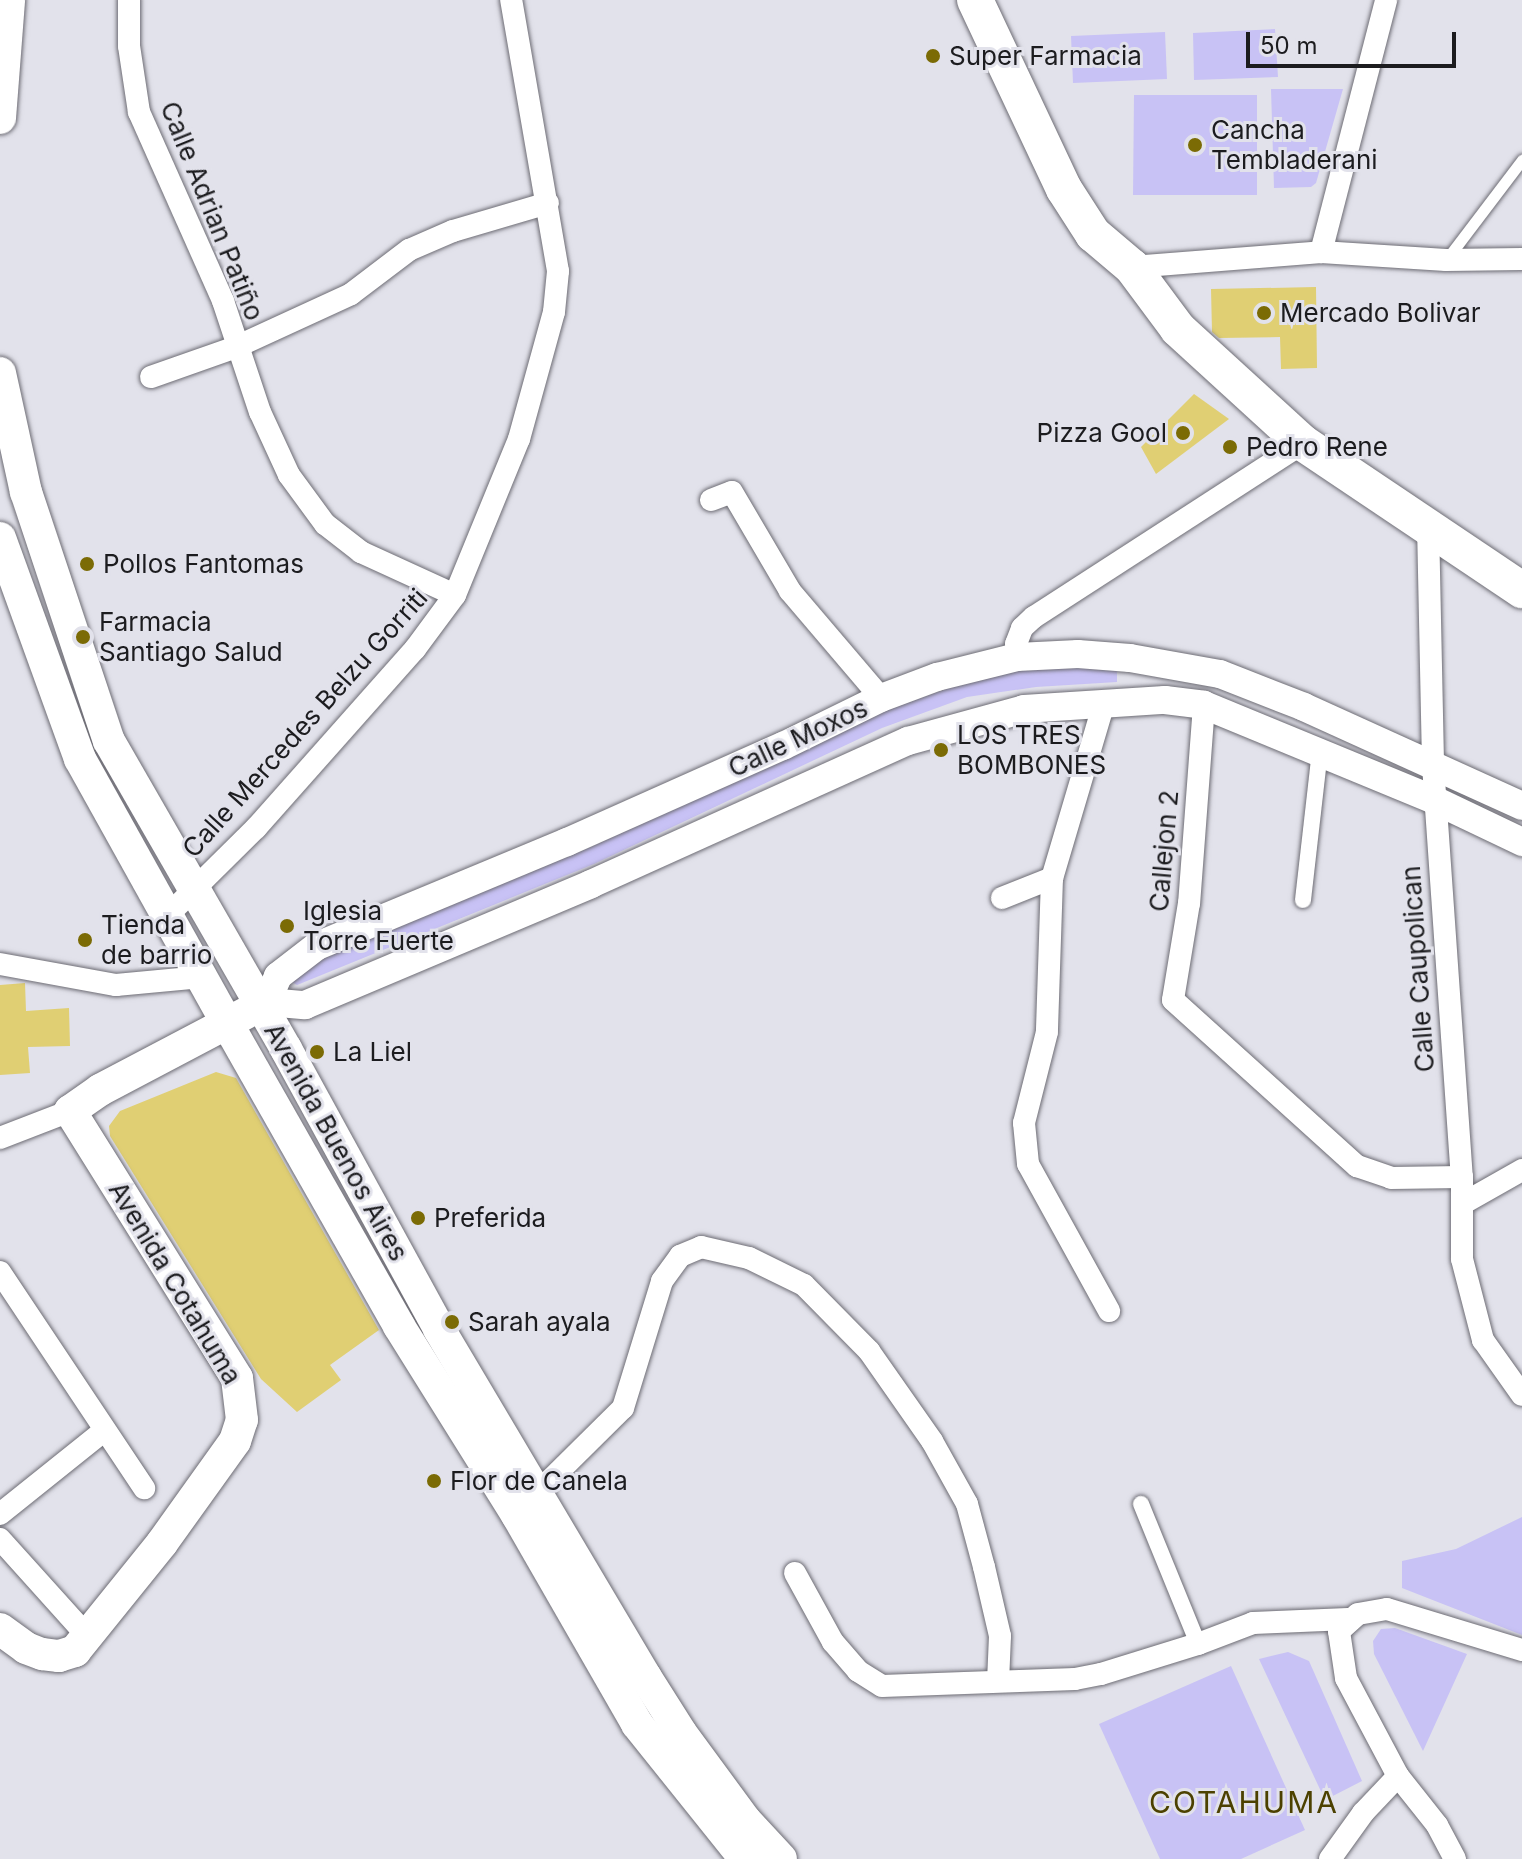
<!DOCTYPE html>
<html>
<head>
<meta charset="utf-8">
<style>
	body { margin:0 }
	#map { position:relative; width:1522px; height:1859px; overflow:hidden; background:#e2e2eb; font-family:Inter,sans-serif }
	div>[style] { position:absolute }
	.green>* { inset:0; background:#c8c2f5 }
	.building>* { inset:0; background:#e0cf73 }
	.roads { filter:drop-shadow(0 0 2px #6d6c74) drop-shadow(0 0 2px #6d6c74) }
	.service>* { height:11px; margin:-5.5px; padding:0 5.5px; transform-origin:5.5px; border-radius:5.5px; background:#fff }
	.pedestrian>* { height:16px; margin:-8px; padding:0 8px; transform-origin:8px; border-radius:8px; background:#fff }
	.minor>* { height:22px; margin:-11px; padding:0 11px; transform-origin:11px; border-radius:11px; background:#fff }
	.tertiary>* { height:28px; margin:-14px; padding:0 14px; transform-origin:14px; border-radius:14px; background:#fff }
	.secondary>* { height:32px; margin:-16px; padding:0 16px; transform-origin:16px; border-radius:16px; background:#fff }
	.primary>* { height:36px; margin:-18px; padding:0 18px; transform-origin:18px; border-radius:18px; background:#fff }
	.dots>* { width:22px; height:22px; translate:-50% -50%; box-sizing:border-box; border:4px solid #e2e2eb; border-radius:50% }
	span { translate:-50% -50%; white-space:nowrap; text-align:center; line-height:1.15; -webkit-text-stroke:6px #e2e2eb; paint-order:stroke }
	.poi-label { font-size:26px; color:#1c1c1f }
	.left { translate:0 -50%; text-align:left }
	.right { translate:-100% -50%; text-align:right }
	.street-label { font-size:26px; color:#1c1c1f }
	.quarter-label { font-size:30px; color:#4c4100; letter-spacing:2px }
	.scale { position:absolute; left:1246px; top:32px; width:210px; height:36px; box-sizing:border-box; border:4px solid #1c1c1f; border-top:0; padding-left:10px; font-size:24px; line-height:28px; white-space:nowrap; color:#1c1c1f; -webkit-text-stroke:6px #e2e2eb; paint-order:stroke }
</style>
</head>
<body>
<div id="map">
	<div class="green">
		<i style="clip-path:polygon(1275px 29px,1278px 77px,1194px 80px,1193px 33px)"></i>
		<i style="clip-path:polygon(1165px 32px,1167px 79px,1073px 83px,1071px 36px)"></i>
		<i style="clip-path:polygon(1271px 89px,1343px 89px,1316px 183px,1311px 187px,1274px 188px)"></i>
		<i style="clip-path:polygon(1134px 95px,1257px 95px,1257px 195px,1133px 195px)"></i>
		<i style="clip-path:polygon(1117px 667px,1117px 682px,1036px 687px,967px 697px,882px 728px,594px 864px,297px 985px,290px 981px,291px 972px,591px 847px,884px 711px,966px 682px,1030px 668px)"></i>
		<i style="clip-path:polygon(1522px 1517px,1522px 1635px,1402px 1588px,1402px 1561px,1456px 1549px)"></i>
		<i style="clip-path:polygon(1395px 1628px,1467px 1654px,1423px 1751px,1374px 1654px,1373px 1641px,1381px 1629px)"></i>
		<i style="clip-path:polygon(1288px 1652px,1309px 1661px,1362px 1781px,1325px 1800px,1259px 1659px)"></i>
		<i style="clip-path:polygon(1231px 1666px,1305px 1830px,1241px 1859px,1160px 1859px,1099px 1724px)"></i>
	</div>
	<div class="building">
		<i style="clip-path:polygon(1316px 287px,1317px 368px,1281px 369px,1280px 337px,1219px 338px,1212px 332px,1211px 289px)"></i>
		<i style="clip-path:polygon(1194px 394px,1229px 419px,1156px 474px,1141px 447px)"></i>
		<i style="clip-path:polygon(25px 983px,26px 1011px,69px 1008px,70px 1046px,28px 1047px,30px 1073px,0 1075px,0 985px)"></i>
		<i style="clip-path:polygon(216px 1072px,236px 1078px,379px 1330px,330px 1365px,341px 1380px,297px 1412px,261px 1379px,110px 1136px,109px 1126px,120px 1111px)"></i>
	</div>
	<div class="roads">
		<div class="service">
			<i style="left:1446px;top:260px;width:126px;rotate:-52.8deg"></i>
		</div>
		<div class="pedestrian">
			<i style="left:1303px;top:900px;width:150px;rotate:-83.5deg"></i>
			<i style="left:1141px;top:1504px;width:151px;rotate:67.8deg"></i>
		</div>
		<div class="minor">
			<i style="left:129px;top:0;width:46px;rotate:90deg"></i>
			<i style="left:129px;top:46px;width:67px;rotate:81.4deg"></i>
			<i style="left:139px;top:112px;width:207px;rotate:66deg"></i>
			<i style="left:223px;top:301px;width:117px;rotate:71.6deg"></i>
			<i style="left:260px;top:412px;width:69px;rotate:65.3deg"></i>
			<i style="left:289px;top:475px;width:61px;rotate:53.7deg"></i>
			<i style="left:325px;top:524px;width:46px;rotate:37.9deg"></i>
			<i style="left:361px;top:552px;width:103px;rotate:24.6deg"></i>
			<i style="left:1321px;top:252px;width:260px;rotate:-75.5deg"></i>
			<i style="left:1132px;top:267px;width:190px;rotate:-4.5deg"></i>
			<i style="left:1321px;top:252px;width:125px;rotate:3.7deg"></i>
			<i style="left:1446px;top:260px;width:76px;rotate:-0.8deg"></i>
			<i style="left:151px;top:377px;width:90px;rotate:-19.4deg"></i>
			<i style="left:236px;top:347px;width:127px;rotate:-24.7deg"></i>
			<i style="left:351px;top:294px;width:73px;rotate:-37.2deg"></i>
			<i style="left:409px;top:250px;width:48px;rotate:-23.4deg"></i>
			<i style="left:453px;top:231px;width:99px;rotate:-16.4deg"></i>
			<i style="left:711px;top:500px;width:22px;rotate:-21deg"></i>
			<i style="left:732px;top:492px;width:115px;rotate:59.6deg"></i>
			<i style="left:790px;top:591px;width:140px;rotate:49.6deg"></i>
			<i style="left:1428px;top:524px;width:241px;rotate:88.8deg"></i>
			<i style="left:1433px;top:765px;width:413px;rotate:86deg"></i>
			<i style="left:1462px;top:1177px;width:82px;rotate:90deg"></i>
			<i style="left:1462px;top:1259px;width:84px;rotate:75.5deg"></i>
			<i style="left:1483px;top:1340px;width:67px;rotate:54.7deg"></i>
			<i style="left:1017px;top:657px;width:13px;rotate:-94deg"></i>
			<i style="left:1016px;top:644px;width:17px;rotate:-69deg"></i>
			<i style="left:1022px;top:628px;width:16px;rotate:-43deg"></i>
			<i style="left:1034px;top:617px;width:320px;rotate:-32.9deg"></i>
			<i style="left:1104px;top:703px;width:183px;rotate:106.5deg"></i>
			<i style="left:1052px;top:878px;width:154px;rotate:91.9deg"></i>
			<i style="left:1047px;top:1032px;width:94px;rotate:104.2deg"></i>
			<i style="left:1024px;top:1123px;width:41px;rotate:84.4deg"></i>
			<i style="left:1028px;top:1164px;width:168px;rotate:61.1deg"></i>
			<i style="left:1204px;top:705px;width:199px;rotate:94.3deg"></i>
			<i style="left:1189px;top:903px;width:98px;rotate:99.4deg"></i>
			<i style="left:1173px;top:1000px;width:248px;rotate:42.1deg"></i>
			<i style="left:1357px;top:1166px;width:36px;rotate:19deg"></i>
			<i style="left:1391px;top:1178px;width:71px;rotate:-0.8deg"></i>
			<i style="left:1002px;top:898px;width:54px;rotate:-21.8deg"></i>
			<i style="left:168px;top:915px;width:124px;rotate:-44.7deg"></i>
			<i style="left:256px;top:828px;width:239px;rotate:-48.4deg"></i>
			<i style="left:415px;top:649px;width:67px;rotate:-53.5deg"></i>
			<i style="left:455px;top:595px;width:169px;rotate:-67.7deg"></i>
			<i style="left:519px;top:439px;width:132px;rotate:-74.6deg"></i>
			<i style="left:554px;top:312px;width:41px;rotate:-84.4deg"></i>
			<i style="left:558px;top:271px;width:275px;rotate:-99.8deg"></i>
			<i style="left:0;top:964px;width:118px;rotate:10.3deg"></i>
			<i style="left:116px;top:985px;width:86px;rotate:-5.3deg"></i>
			<i style="left:0;top:1138px;width:75px;rotate:-21.1deg"></i>
			<i style="left:1462px;top:1204px;width:69px;rotate:-29.5deg"></i>
			<i style="left:0;top:1272px;width:260px;rotate:56.3deg"></i>
			<i style="left:536px;top:1494px;width:122px;rotate:-44.7deg"></i>
			<i style="left:623px;top:1408px;width:133px;rotate:-72.9deg"></i>
			<i style="left:662px;top:1281px;width:31px;rotate:-54deg"></i>
			<i style="left:680px;top:1256px;width:23px;rotate:-23deg"></i>
			<i style="left:701px;top:1247px;width:49px;rotate:12.9deg"></i>
			<i style="left:749px;top:1258px;width:61px;rotate:26.1deg"></i>
			<i style="left:804px;top:1285px;width:93px;rotate:45.4deg"></i>
			<i style="left:869px;top:1351px;width:110px;rotate:55deg"></i>
			<i style="left:932px;top:1441px;width:72px;rotate:60.9deg"></i>
			<i style="left:967px;top:1504px;width:65px;rotate:74.9deg"></i>
			<i style="left:984px;top:1567px;width:71px;rotate:76.9deg"></i>
			<i style="left:1000px;top:1636px;width:45px;rotate:92.5deg"></i>
			<i style="left:0;top:1514px;width:134px;rotate:-38.7deg"></i>
			<i style="left:0;top:1539px;width:133px;rotate:48deg"></i>
			<i style="left:795px;top:1573px;width:79px;rotate:61.2deg"></i>
			<i style="left:833px;top:1642px;width:38px;rotate:49deg"></i>
			<i style="left:858px;top:1671px;width:28px;rotate:32deg"></i>
			<i style="left:882px;top:1686px;width:193px;rotate:-2.1deg"></i>
			<i style="left:1075px;top:1679px;width:26px;rotate:-11deg"></i>
			<i style="left:1101px;top:1674px;width:102px;rotate:-17.2deg"></i>
			<i style="left:1198px;top:1644px;width:59px;rotate:-20.9deg"></i>
			<i style="left:1253px;top:1623px;width:95px;rotate:-2.4deg"></i>
			<i style="left:1330px;top:1859px;width:57px;rotate:-54.3deg"></i>
			<i style="left:1363px;top:1813px;width:51px;rotate:-46.6deg"></i>
			<i style="left:1455px;top:1859px;width:38px;rotate:-118deg"></i>
			<i style="left:1437px;top:1825px;width:63px;rotate:-128.5deg"></i>
			<i style="left:1398px;top:1776px;width:111px;rotate:-118deg"></i>
			<i style="left:1346px;top:1678px;width:48px;rotate:-98.5deg"></i>
			<i style="left:1339px;top:1631px;width:25px;rotate:-42deg"></i>
			<i style="left:1358px;top:1614px;width:29px;rotate:-10deg"></i>
			<i style="left:1387px;top:1609px;width:141px;rotate:16.9deg"></i>
		</div>
		<div class="tertiary">
			<i style="left:267px;top:1002px;width:28px;rotate:-67deg"></i>
			<i style="left:278px;top:976px;width:49px;rotate:-37.6deg"></i>
			<i style="left:317px;top:946px;width:271px;rotate:-22.6deg"></i>
			<i style="left:567px;top:842px;width:236px;rotate:-24deg"></i>
			<i style="left:783px;top:746px;width:109px;rotate:-26.1deg"></i>
			<i style="left:881px;top:698px;width:60px;rotate:-20.6deg"></i>
			<i style="left:937px;top:677px;width:82px;rotate:-14deg"></i>
			<i style="left:1017px;top:657px;width:61px;rotate:-2.8deg"></i>
			<i style="left:1078px;top:654px;width:52px;rotate:4.4deg"></i>
			<i style="left:1130px;top:658px;width:91px;rotate:10.1deg"></i>
			<i style="left:1220px;top:674px;width:90px;rotate:21.4deg"></i>
			<i style="left:1304px;top:707px;width:239px;rotate:24.4deg"></i>
			<i style="left:260px;top:1005px;width:8px;rotate:-23deg"></i>
			<i style="left:267px;top:1002px;width:38px;rotate:5deg"></i>
			<i style="left:305px;top:1005px;width:311px;rotate:-22.9deg"></i>
			<i style="left:591px;top:884px;width:348px;rotate:-24.3deg"></i>
			<i style="left:908px;top:741px;width:120px;rotate:-15.4deg"></i>
			<i style="left:1024px;top:709px;width:141px;rotate:-3.7deg"></i>
			<i style="left:1165px;top:700px;width:39px;rotate:7deg"></i>
			<i style="left:1204px;top:705px;width:249px;rotate:22.4deg"></i>
			<i style="left:1434px;top:800px;width:98px;rotate:25.5deg"></i>
		</div>
		<div class="secondary">
			<i style="left:0;top:118px;width:118px;rotate:-85.6deg"></i>
			<i style="left:0;top:373px;width:122px;rotate:77.7deg"></i>
			<i style="left:26px;top:492px;width:262px;rotate:71.6deg"></i>
			<i style="left:109px;top:741px;width:355px;rotate:60.1deg"></i>
			<i style="left:286px;top:1049px;width:319px;rotate:61.3deg"></i>
			<i style="left:439px;top:1329px;width:404px;rotate:59.3deg"></i>
			<i style="left:645px;top:1676px;width:67px;rotate:57.7deg"></i>
			<i style="left:681px;top:1733px;width:108px;rotate:53.7deg"></i>
			<i style="left:745px;top:1820px;width:53px;rotate:47.3deg"></i>
			<i style="left:0;top:538px;width:235px;rotate:70.1deg"></i>
			<i style="left:80px;top:759px;width:302px;rotate:60.9deg"></i>
			<i style="left:227px;top:1023px;width:348px;rotate:60.4deg"></i>
			<i style="left:399px;top:1326px;width:223px;rotate:58deg"></i>
			<i style="left:517px;top:1515px;width:241px;rotate:60.1deg"></i>
			<i style="left:637px;top:1724px;width:173px;rotate:51.3deg"></i>
			<i style="left:0;top:1629px;width:32px;rotate:36deg"></i>
			<i style="left:26px;top:1648px;width:17px;rotate:21deg"></i>
			<i style="left:42px;top:1654px;width:17px;rotate:7deg"></i>
			<i style="left:59px;top:1656px;width:17px;rotate:-17deg"></i>
			<i style="left:75px;top:1651px;width:139px;rotate:-51.1deg"></i>
			<i style="left:162px;top:1543px;width:125px;rotate:-54.4deg"></i>
			<i style="left:235px;top:1441px;width:22px;rotate:-72deg"></i>
			<i style="left:242px;top:1420px;width:42px;rotate:-96.8deg"></i>
			<i style="left:237px;top:1378px;width:315px;rotate:-122deg"></i>
			<i style="left:70px;top:1111px;width:37px;rotate:-35deg"></i>
			<i style="left:100px;top:1090px;width:165px;rotate:-27.8deg"></i>
		</div>
		<div class="primary">
			<i style="left:975px;top:0;width:209px;rotate:64.8deg"></i>
			<i style="left:1064px;top:189px;width:54px;rotate:57.2deg"></i>
			<i style="left:1093px;top:234px;width:51px;rotate:40.2deg"></i>
			<i style="left:1132px;top:267px;width:77px;rotate:53.4deg"></i>
			<i style="left:1178px;top:329px;width:169px;rotate:42.4deg"></i>
			<i style="left:1303px;top:443px;width:264px;rotate:33.9deg"></i>
		</div>
	</div>
	<div class="dots">
		<i style="left:933px;top:56px;background:#7b6b05"></i>
		<i style="left:1195px;top:145px;background:#7b6b05"></i>
		<i style="left:1264px;top:313px;background:#7b6b05"></i>
		<i style="left:1183px;top:433px;background:#7b6b05"></i>
		<i style="left:1230px;top:447px;background:#7b6b05"></i>
		<i style="left:87px;top:564px;background:#7b6b05"></i>
		<i style="left:83px;top:637px;background:#7b6b05"></i>
		<i style="left:941px;top:750px;background:#7b6b05"></i>
		<i style="left:287px;top:926px;background:#7b6b05"></i>
		<i style="left:85px;top:940px;background:#7b6b05"></i>
		<i style="left:317px;top:1052px;background:#7b6b05"></i>
		<i style="left:418px;top:1218px;background:#7b6b05"></i>
		<i style="left:452px;top:1322px;background:#7b6b05"></i>
		<i style="left:434px;top:1481px;background:#7b6b05"></i>
	</div>
	<div class="poi-label">
		<span class="left" style="left:949px;top:56px">Super Farmacia</span>
		<span class="left" style="left:1211px;top:145px">Cancha<br>Tembladerani</span>
		<span class="left" style="left:1280px;top:313px">Mercado Bolivar</span>
		<span class="right" style="left:1167px;top:433px">Pizza Gool</span>
		<span class="left" style="left:1246px;top:447px">Pedro Rene</span>
		<span class="left" style="left:103px;top:564px">Pollos Fantomas</span>
		<span class="left" style="left:99px;top:637px">Farmacia<br>Santiago Salud</span>
		<span class="left" style="left:957px;top:750px">LOS TRES<br>BOMBONES</span>
		<span class="left" style="left:303px;top:926px">Iglesia<br>Torre Fuerte</span>
		<span class="left" style="left:101px;top:940px">Tienda<br>de barrio</span>
		<span class="left" style="left:333px;top:1052px">La Liel</span>
		<span class="left" style="left:434px;top:1218px">Preferida</span>
		<span class="left" style="left:468px;top:1322px">Sarah ayala</span>
		<span class="left" style="left:450px;top:1481px">Flor de Canela</span>
	</div>
	<div class="street-label">
		<span style="left:212px;top:211px;rotate:68deg">Calle Adrian Patiño</span>
		<span style="left:305px;top:723px;rotate:-48deg">Calle Mercedes Belzu Gorriti</span>
		<span style="left:798px;top:738px;rotate:-25deg">Calle Moxos</span>
		<span style="left:1164px;top:851px;rotate:-85deg">Callejon 2</span>
		<span style="left:1418px;top:969px;rotate:-94deg">Calle Caupolican</span>
		<span style="left:336px;top:1142px;rotate:61deg">Avenida Buenos Aires</span>
		<span style="left:175px;top:1283px;rotate:59deg">Avenida Cotahuma</span>
	</div>
	<div class="quarter-label">
		<span style="left:1244px;top:1802px">COTAHUMA</span>
	</div>
	<div class="scale">50 m</div>
</div>
</body>
</html>
